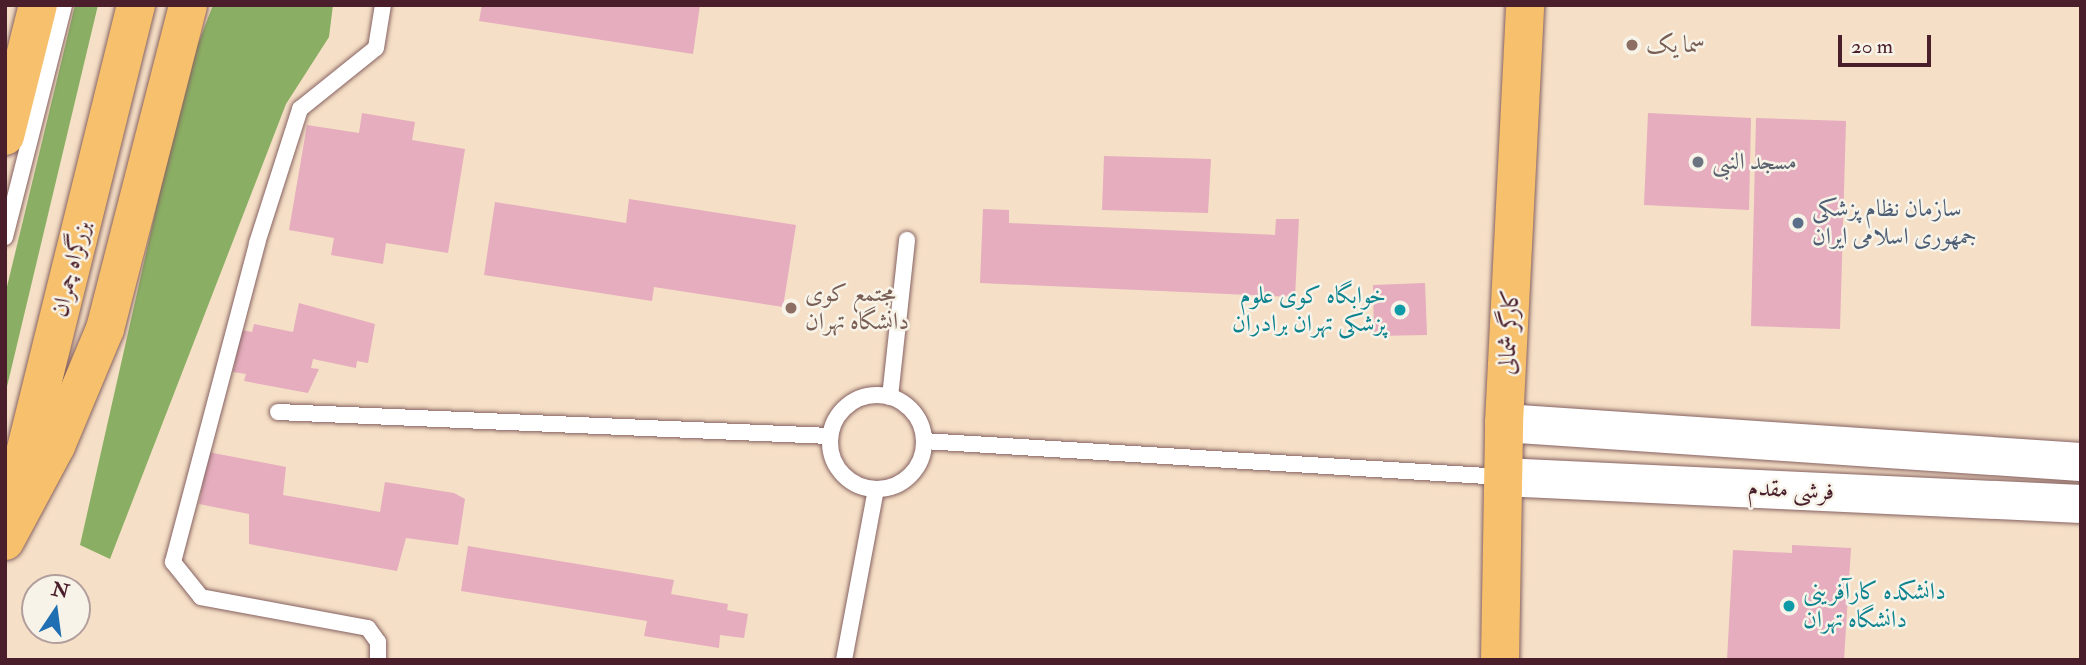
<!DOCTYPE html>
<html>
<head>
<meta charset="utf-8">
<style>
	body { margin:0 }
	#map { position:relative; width:2086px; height:665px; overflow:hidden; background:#f5dfc6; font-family:"IM FELL Double Pica",Amiri,serif }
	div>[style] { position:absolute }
	.forest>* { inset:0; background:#8aaf64 }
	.building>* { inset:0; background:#e5adbe }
	.roads { filter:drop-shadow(0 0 2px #866261) drop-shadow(0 0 2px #866261) }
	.service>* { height:16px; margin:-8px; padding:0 8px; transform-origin:8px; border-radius:8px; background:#fff }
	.service>.ring { margin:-8px; padding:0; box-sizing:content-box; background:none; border:16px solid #fff; border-radius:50% }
	.tertiary>* { height:38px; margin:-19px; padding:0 19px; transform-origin:19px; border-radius:19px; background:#fff }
	.primary>* { height:38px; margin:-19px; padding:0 19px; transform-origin:19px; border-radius:19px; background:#f7c06c }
	.trunk>* { height:38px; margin:-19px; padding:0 19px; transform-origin:19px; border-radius:19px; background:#f7c06c }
	.dots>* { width:19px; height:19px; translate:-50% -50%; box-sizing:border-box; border:4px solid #f7f3e8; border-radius:50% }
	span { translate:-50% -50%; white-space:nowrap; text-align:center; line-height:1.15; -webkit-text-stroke:5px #f7f3e8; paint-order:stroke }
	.education-label { font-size:24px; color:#785e54 }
	.left { translate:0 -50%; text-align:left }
	.worship-label { font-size:24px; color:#5b616d }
	.service-label { font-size:24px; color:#4e5e75 }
	.street-label { font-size:24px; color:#4a1f2b }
	.culture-label { font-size:24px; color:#0d838f }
	.right { translate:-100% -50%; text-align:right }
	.frame { position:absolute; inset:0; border:7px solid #4a1f2b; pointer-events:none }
	.north { position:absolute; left:21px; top:574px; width:70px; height:70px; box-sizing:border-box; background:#f7f3e8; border:2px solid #b29e9c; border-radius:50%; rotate:13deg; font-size:19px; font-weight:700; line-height:28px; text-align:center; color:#4a1f2b }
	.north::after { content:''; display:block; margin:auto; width:24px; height:32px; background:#1f6fb2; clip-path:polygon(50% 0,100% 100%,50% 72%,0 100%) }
	.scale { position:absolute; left:1838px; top:35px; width:93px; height:32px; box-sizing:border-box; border:4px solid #4a1f2b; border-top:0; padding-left:9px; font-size:21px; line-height:24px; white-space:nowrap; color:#4a1f2b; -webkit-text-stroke:5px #f7f3e8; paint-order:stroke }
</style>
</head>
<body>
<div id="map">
	<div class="forest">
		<i style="clip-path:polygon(75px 5px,98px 5px,5px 395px,5px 295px)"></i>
		<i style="clip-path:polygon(213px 5px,333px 5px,329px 37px,286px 104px,110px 559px,80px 545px,187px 72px)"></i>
	</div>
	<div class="building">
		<i style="clip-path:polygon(482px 5px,700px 5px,693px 54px,479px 21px)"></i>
		<i style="clip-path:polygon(362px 113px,415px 122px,412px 140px,465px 149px,448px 253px,386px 243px,383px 264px,331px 255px,334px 238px,289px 230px,307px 125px,359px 133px)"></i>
		<i style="clip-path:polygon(1648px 113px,1751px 118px,1749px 210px,1644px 205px)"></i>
		<i style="clip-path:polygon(1756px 118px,1846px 121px,1840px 329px,1751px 326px)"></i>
		<i style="clip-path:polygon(1104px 156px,1211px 159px,1208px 213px,1102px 210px)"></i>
		<i style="clip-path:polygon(629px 199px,796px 225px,783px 307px,654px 287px,652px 301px,484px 275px,495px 202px,626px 223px)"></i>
		<i style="clip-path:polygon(983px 209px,1009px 210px,1009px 223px,1275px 235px,1276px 219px,1299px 219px,1295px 297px,980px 283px)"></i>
		<i style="clip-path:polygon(1425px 283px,1427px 335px,1374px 336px,1373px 285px)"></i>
		<i style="clip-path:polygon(299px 303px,375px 324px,368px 363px,357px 361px,356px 368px,313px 359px,311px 368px,319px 369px,308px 393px,244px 381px,246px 374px,233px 372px,241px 330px,252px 332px,254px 324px,293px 332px)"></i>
		<i style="clip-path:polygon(208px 452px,286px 467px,283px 495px,380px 512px,385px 482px,454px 493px,465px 499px,458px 545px,406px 538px,397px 571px,249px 544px,249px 514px,199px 504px)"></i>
		<i style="clip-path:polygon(1792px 545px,1851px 548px,1844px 660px,1727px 660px,1733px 550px,1792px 553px)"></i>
		<i style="clip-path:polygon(468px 546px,674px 580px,671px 594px,728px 604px,727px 610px,748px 614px,744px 638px,720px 635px,719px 648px,644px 636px,647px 621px,461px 591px)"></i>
	</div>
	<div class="roads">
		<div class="service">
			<i style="left:5px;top:237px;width:239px;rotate:-75.7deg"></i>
			<i class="ring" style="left:830px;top:395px;width:78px;height:78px"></i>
			<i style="left:890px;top:397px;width:158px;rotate:-83.8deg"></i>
			<i style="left:278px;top:412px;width:553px;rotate:2.49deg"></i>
			<i style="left:924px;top:441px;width:579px;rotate:3.56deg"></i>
			<i style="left:378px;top:660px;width:18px;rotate:-90deg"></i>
			<i style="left:378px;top:642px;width:17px;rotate:-126deg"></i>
			<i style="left:368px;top:628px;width:170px;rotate:-169.5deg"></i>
			<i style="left:201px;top:597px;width:45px;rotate:-128.7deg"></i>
			<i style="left:173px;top:562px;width:330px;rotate:-75.2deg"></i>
			<i style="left:257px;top:243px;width:141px;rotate:-72.2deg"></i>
			<i style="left:300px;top:109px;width:97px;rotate:-38.8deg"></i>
			<i style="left:376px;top:48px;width:44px;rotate:-80.8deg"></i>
			<i style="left:844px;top:660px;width:174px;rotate:-79.4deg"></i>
		</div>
		<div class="tertiary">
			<i style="left:1504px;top:423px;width:578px;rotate:3.87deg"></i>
			<i style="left:1502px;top:477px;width:580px;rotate:2.67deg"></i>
		</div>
		<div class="primary">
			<i style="left:1500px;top:660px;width:237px;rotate:-89deg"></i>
			<i style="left:1504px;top:423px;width:419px;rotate:-87.1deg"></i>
		</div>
		<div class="trunk">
			<i style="left:5px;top:136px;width:135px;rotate:-75.9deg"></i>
			<i style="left:15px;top:493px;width:503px;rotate:-76.07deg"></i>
			<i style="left:5px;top:541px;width:108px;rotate:-61.8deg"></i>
			<i style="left:56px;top:446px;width:127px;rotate:-67.3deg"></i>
			<i style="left:105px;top:329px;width:334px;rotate:-75.6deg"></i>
		</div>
	</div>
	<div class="dots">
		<i style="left:1632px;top:45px;background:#8d6e63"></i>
		<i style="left:1698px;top:162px;background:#6b7280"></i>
		<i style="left:1798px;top:223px;background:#5c6f8a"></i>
		<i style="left:791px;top:308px;background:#8d6e63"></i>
		<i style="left:1400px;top:310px;background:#0f9aa8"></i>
		<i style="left:1789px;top:606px;background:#0f9aa8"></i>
	</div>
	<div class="education-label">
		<span class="left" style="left:1646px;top:45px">سما یک</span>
		<span class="left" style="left:805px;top:308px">مجتمع کوی<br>دانشگاه تهران</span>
	</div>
	<div class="worship-label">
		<span class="left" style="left:1712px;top:162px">مسجد النبی</span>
	</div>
	<div class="service-label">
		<span class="left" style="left:1812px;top:223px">سازمان نظام پزشکی<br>جمهوری اسلامی ایران</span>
	</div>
	<div class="street-label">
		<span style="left:71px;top:269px;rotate:-76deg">بزرگراه چمران</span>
		<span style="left:1509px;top:332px;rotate:-87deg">کارگر شمالی</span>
		<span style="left:1791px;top:490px;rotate:3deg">فرشی مقدم</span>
	</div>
	<div class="culture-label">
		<span class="right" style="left:1386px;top:310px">خوابگاه کوی علوم<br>پزشکی تهران برادران</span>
		<span class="left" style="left:1803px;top:606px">دانشکده کارآفرینی<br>دانشگاه تهران</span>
	</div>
	<div class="frame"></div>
	<div class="north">N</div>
	<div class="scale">20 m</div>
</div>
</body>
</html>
